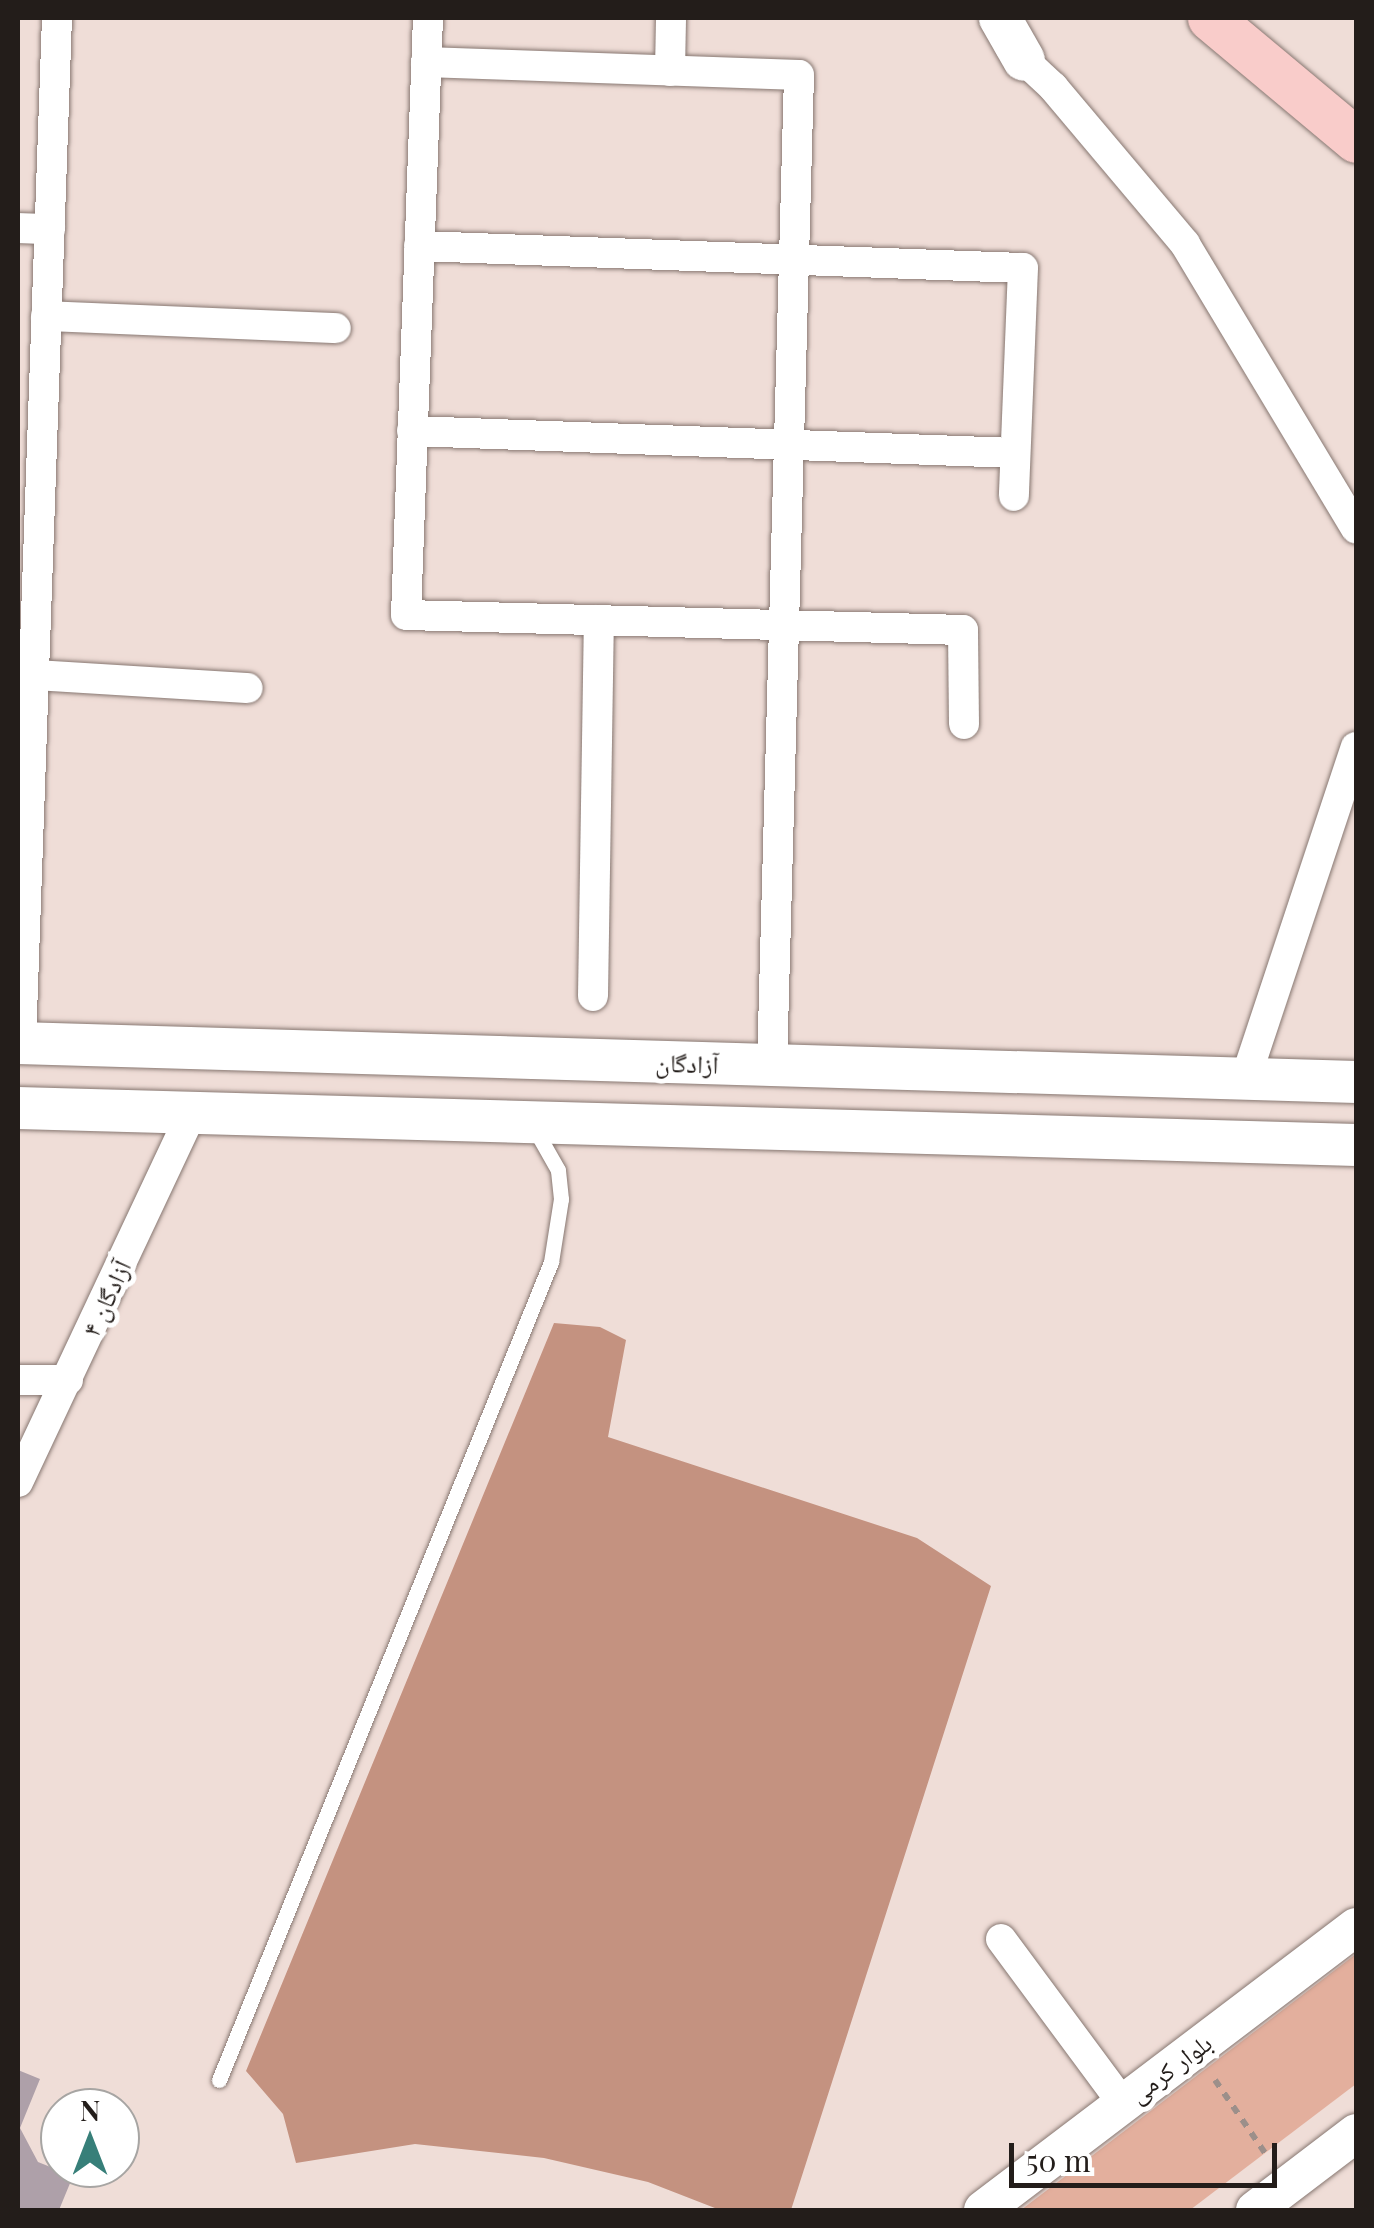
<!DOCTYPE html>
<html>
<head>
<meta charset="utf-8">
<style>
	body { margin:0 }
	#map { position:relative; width:1374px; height:2228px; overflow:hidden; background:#efddd7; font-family:"Playfair Display","Noto Naskh Arabic",serif }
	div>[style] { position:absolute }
	.green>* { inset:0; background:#e3af9d }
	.forest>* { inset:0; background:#c49280 }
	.building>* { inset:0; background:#aea0a9 }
	.path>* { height:6px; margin-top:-3px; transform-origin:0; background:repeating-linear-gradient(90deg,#9c8f8a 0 8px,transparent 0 16px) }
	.roads { filter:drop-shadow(0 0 2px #877771) drop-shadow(0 0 2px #877771) }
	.service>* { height:15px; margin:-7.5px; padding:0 7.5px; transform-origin:7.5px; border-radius:7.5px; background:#fff }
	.minor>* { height:30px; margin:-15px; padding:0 15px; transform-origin:15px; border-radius:15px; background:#fff }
	.tertiary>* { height:38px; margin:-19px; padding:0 19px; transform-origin:19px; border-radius:19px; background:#fff }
	.secondary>* { height:42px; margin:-21px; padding:0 21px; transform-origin:21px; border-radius:21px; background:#fff }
	.primary>* { height:45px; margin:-22.5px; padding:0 22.5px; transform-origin:22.5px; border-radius:22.5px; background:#f9ccca }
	span { translate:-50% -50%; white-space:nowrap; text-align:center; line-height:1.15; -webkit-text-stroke:10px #fff; paint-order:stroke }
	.street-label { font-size:25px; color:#231d1a }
	.frame { position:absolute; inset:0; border:20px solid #231d1a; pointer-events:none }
	.north { position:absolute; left:40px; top:2088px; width:100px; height:100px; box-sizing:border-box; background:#fff; border:2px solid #a7a5a3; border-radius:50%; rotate:0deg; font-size:28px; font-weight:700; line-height:40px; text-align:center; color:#231d1a }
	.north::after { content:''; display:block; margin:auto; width:35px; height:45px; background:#377f79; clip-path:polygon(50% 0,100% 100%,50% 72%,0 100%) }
	.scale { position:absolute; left:1009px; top:2143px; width:268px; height:45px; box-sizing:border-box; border:5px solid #231d1a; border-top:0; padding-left:12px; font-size:30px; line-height:35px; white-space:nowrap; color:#231d1a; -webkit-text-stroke:8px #fff; paint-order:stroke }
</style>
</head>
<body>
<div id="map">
	<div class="green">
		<i style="clip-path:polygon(1356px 1954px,1356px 2084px,1190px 2210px,1021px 2210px)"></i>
	</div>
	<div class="forest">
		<i style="clip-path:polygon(554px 1323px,600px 1327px,626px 1340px,608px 1437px,917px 1538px,991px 1586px,791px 2210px,720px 2210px,648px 2182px,544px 2158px,415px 2144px,296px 2163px,283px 2114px,246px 2071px)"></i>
	</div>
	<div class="building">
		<i style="clip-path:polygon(18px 2070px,40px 2079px,20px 2128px,38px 2162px,73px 2176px,59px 2210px,18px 2210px)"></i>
	</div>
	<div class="path">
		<i style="left:1215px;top:2080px;width:92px;rotate:55.6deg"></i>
	</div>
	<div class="roads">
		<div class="service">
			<i style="left:219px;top:2080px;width:883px;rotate:-67.91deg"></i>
			<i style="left:551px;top:1262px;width:64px;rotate:-81deg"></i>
			<i style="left:561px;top:1199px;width:29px;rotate:-96deg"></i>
			<i style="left:558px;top:1170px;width:51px;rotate:-119.6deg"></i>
		</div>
		<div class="minor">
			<i style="left:428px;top:18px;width:597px;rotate:92.11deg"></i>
			<i style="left:406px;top:615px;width:557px;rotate:1.54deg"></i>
			<i style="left:963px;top:630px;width:94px;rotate:89.4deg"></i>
			<i style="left:1010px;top:47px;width:59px;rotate:42.9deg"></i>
			<i style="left:1053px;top:87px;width:205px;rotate:49.9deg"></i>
			<i style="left:1185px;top:244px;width:332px;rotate:59deg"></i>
			<i style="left:426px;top:62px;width:373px;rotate:2deg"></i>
			<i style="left:799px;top:75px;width:991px;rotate:91.56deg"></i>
			<i style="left:670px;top:71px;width:53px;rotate:-88.9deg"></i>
			<i style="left:18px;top:228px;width:32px;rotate:2deg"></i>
			<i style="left:419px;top:246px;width:604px;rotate:2.09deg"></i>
			<i style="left:1023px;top:268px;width:228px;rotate:92.3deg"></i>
			<i style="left:46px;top:316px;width:290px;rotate:2.4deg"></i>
			<i style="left:412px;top:431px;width:603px;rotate:2.09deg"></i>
			<i style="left:34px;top:675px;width:214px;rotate:3.5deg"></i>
			<i style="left:593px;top:996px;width:376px;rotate:-89.1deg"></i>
			<i style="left:21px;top:1043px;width:1026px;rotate:-87.99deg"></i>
			<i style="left:1245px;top:1080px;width:351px;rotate:-71.6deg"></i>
			<i style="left:18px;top:1380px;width:50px"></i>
			<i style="left:18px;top:1482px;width:408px;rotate:-64.8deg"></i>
			<i style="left:1001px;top:1939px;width:205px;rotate:53.5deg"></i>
		</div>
		<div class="tertiary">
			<i style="left:983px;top:2210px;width:468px;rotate:-37.2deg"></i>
			<i style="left:1255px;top:2210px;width:127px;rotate:-37.3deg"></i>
		</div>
		<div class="secondary">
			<i style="left:1000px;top:18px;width:48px;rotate:60.3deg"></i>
			<i style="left:18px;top:1043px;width:1339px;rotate:1.67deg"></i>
			<i style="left:18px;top:1108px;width:1339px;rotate:1.58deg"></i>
		</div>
		<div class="primary">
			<i style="left:1210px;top:18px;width:190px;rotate:39.9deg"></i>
		</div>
	</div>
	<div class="street-label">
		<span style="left:687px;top:1063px;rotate:2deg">آزادگان</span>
		<span style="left:106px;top:1298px;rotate:-65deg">آزادگان ۴</span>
		<span style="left:1170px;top:2068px;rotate:-37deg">بلوار کرمی</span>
	</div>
	<div class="frame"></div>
	<div class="north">N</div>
	<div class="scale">50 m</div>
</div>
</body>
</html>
